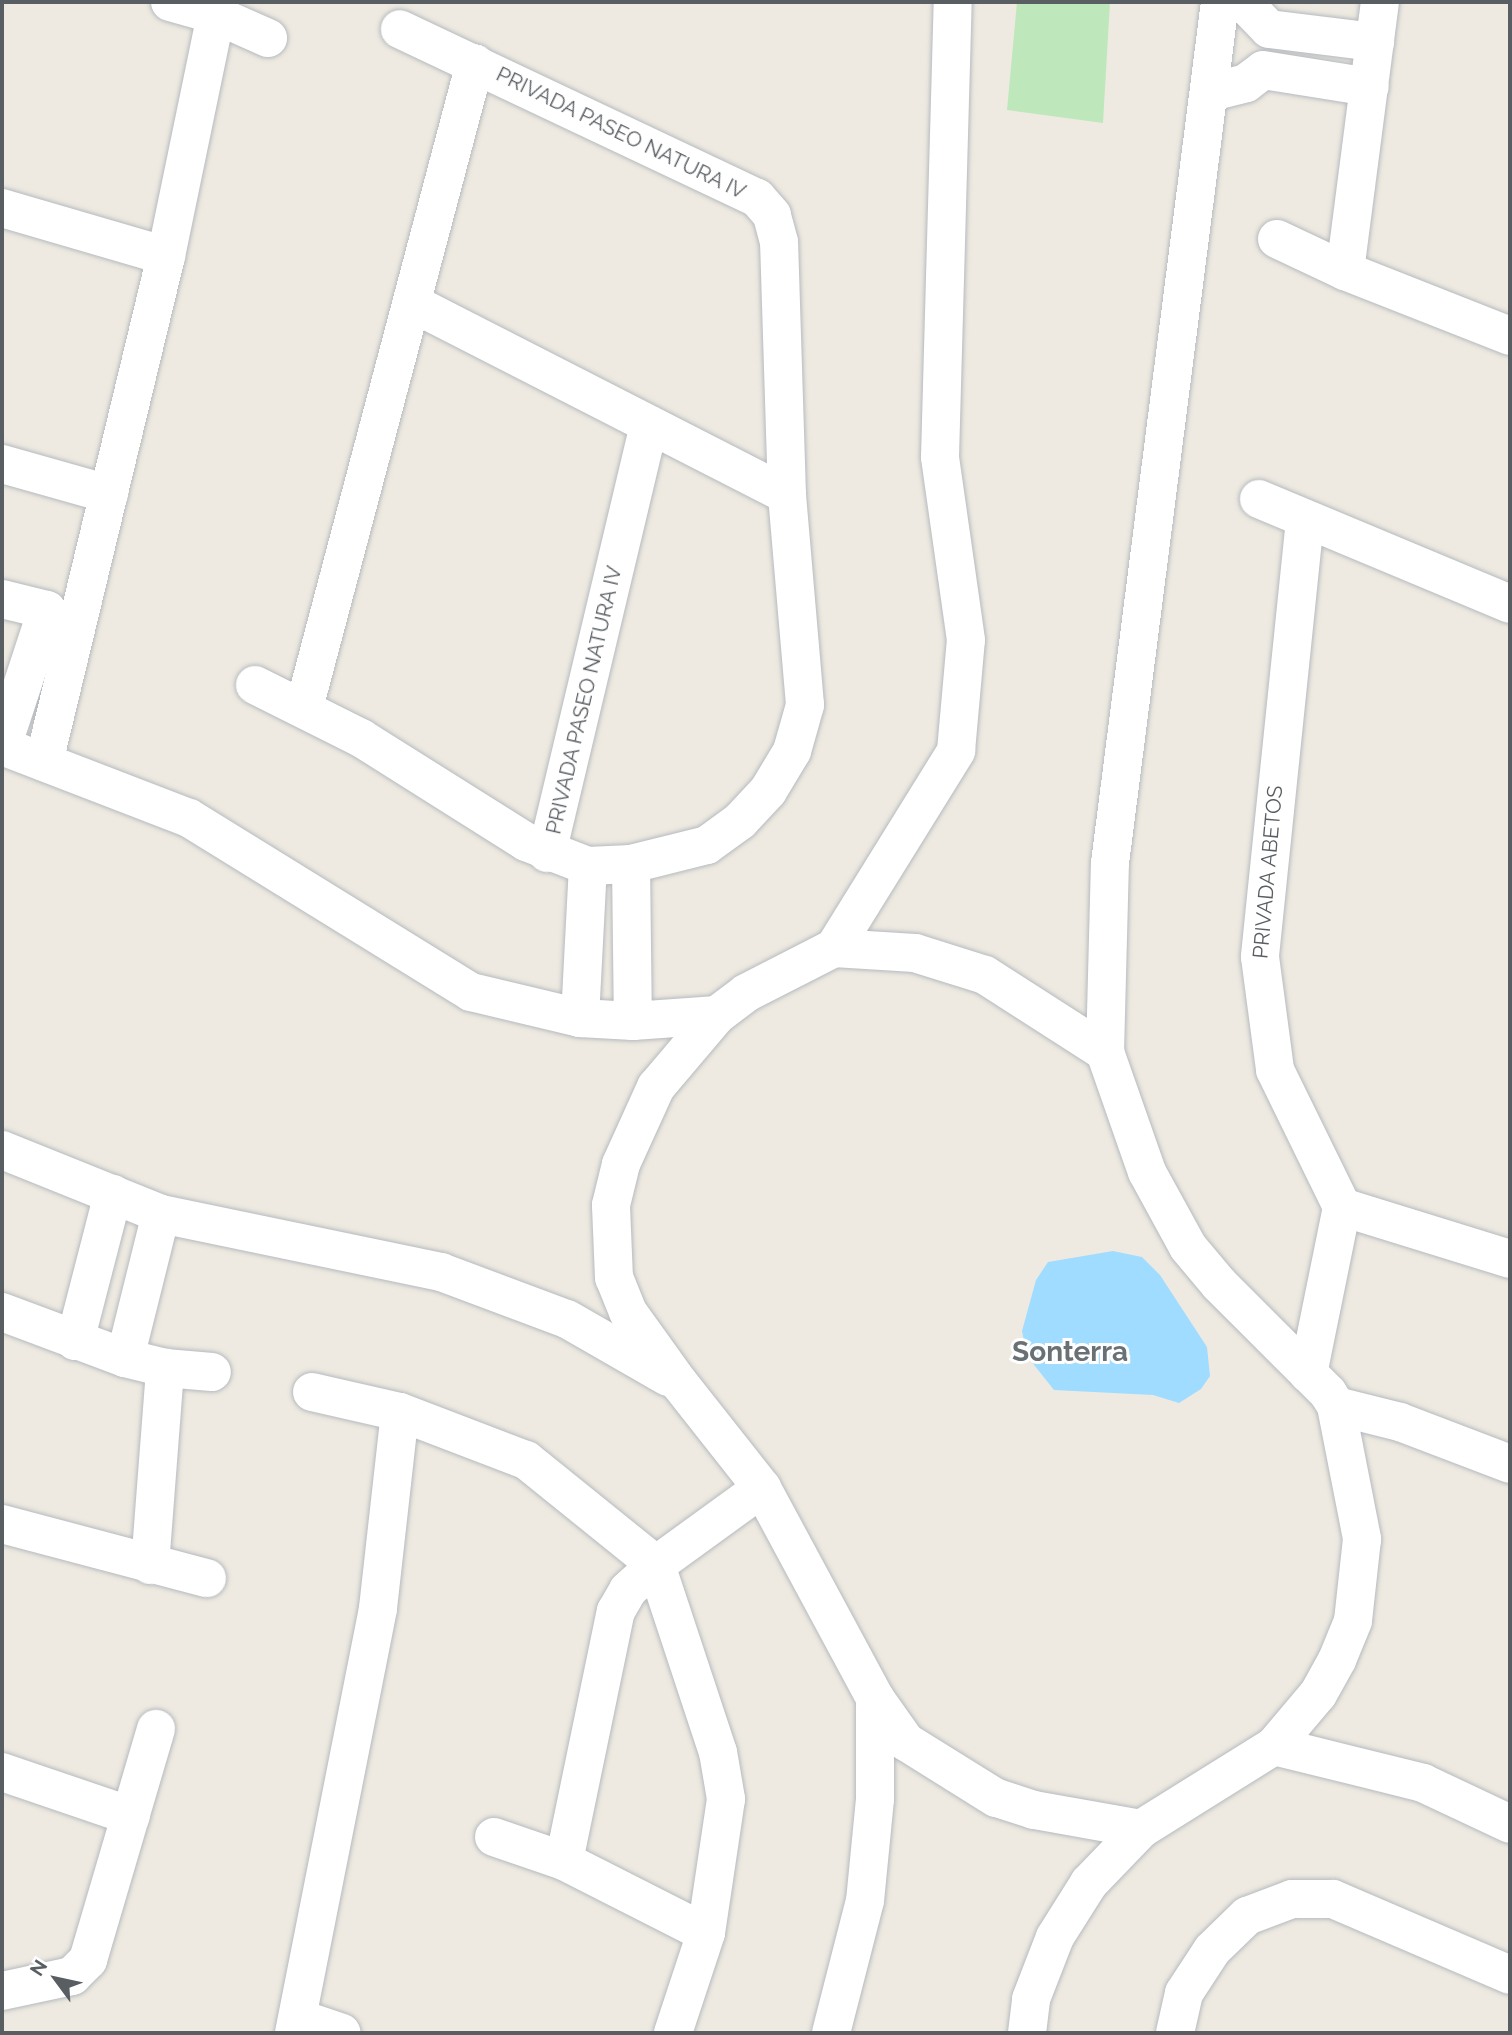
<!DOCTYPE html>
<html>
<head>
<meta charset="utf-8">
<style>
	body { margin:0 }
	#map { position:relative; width:1512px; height:2035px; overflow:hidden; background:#eeeae1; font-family:Raleway,sans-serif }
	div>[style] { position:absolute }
	.green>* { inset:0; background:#bee8bb }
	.water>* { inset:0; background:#9fdcff }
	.roads { filter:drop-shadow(0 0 2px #b6babf) drop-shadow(0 0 2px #b6babf) }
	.street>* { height:38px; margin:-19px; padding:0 19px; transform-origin:19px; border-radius:19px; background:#fff }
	span { translate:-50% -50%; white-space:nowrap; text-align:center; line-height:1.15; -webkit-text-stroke:6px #fff; paint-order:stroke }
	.street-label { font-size:21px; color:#595e63 }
	.district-label { font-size:28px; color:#6a7175; font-weight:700 }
	.frame { position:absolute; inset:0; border:4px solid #595e63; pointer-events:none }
	.north { position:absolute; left:21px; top:1944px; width:70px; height:70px; -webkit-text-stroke:5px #fff; paint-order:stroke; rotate:303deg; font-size:19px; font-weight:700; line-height:28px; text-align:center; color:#595e63 }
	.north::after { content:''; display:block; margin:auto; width:24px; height:32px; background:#595e63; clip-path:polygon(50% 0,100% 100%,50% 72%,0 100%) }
</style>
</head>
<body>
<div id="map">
	<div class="green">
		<i style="clip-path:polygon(1017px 2px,1110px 2px,1103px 123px,1007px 110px)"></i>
	</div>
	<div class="water">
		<i style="clip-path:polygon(1113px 1251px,1142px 1257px,1160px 1275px,1207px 1347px,1210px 1376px,1201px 1389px,1179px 1403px,1153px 1395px,1054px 1390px,1027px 1356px,1022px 1331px,1036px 1280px,1048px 1262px)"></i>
	</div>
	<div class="roads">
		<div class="street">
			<i style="left:170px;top:2px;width:48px;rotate:15.8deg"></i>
			<i style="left:216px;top:15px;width:57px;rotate:23.9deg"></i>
			<i style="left:1243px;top:2px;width:37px;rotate:46deg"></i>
			<i style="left:1269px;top:29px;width:107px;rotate:7deg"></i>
			<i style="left:1211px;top:92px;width:36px;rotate:-14deg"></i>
			<i style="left:1246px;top:83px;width:21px;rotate:-37deg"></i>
			<i style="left:1263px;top:70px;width:108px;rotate:9deg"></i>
			<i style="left:2px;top:208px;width:171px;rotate:16.3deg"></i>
			<i style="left:1277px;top:239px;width:75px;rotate:25.2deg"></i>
			<i style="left:1345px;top:271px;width:177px;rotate:21.5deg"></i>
			<i style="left:1345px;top:271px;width:271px;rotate:-82.6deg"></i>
			<i style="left:412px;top:303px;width:421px;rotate:27.1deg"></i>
			<i style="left:2px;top:464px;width:111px;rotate:15.7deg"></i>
			<i style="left:1259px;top:499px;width:272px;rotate:22.7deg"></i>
			<i style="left:1305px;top:520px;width:439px;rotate:95.9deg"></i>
			<i style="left:1260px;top:957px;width:114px;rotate:82.4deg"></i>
			<i style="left:1275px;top:1070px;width:153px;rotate:63.9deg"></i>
			<i style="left:1342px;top:1207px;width:170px;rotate:101.5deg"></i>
			<i style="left:2px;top:599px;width:46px;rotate:13.7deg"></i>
			<i style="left:47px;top:610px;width:144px;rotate:108.2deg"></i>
			<i style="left:255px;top:685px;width:119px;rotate:26.6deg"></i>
			<i style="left:361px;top:738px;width:195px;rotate:32.2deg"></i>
			<i style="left:526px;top:842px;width:66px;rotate:21.2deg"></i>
			<i style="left:588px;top:866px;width:43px;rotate:-2.7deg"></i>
			<i style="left:631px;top:864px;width:78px;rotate:-14deg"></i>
			<i style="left:707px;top:845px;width:41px;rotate:-36deg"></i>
			<i style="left:740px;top:821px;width:41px;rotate:-47deg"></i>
			<i style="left:768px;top:791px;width:47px;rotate:-59deg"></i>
			<i style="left:792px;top:751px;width:48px;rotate:-74.2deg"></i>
			<i style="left:805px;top:705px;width:211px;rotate:-94.9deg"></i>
			<i style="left:787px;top:495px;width:253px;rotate:-91.8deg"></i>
			<i style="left:779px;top:242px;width:28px;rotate:-105deg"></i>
			<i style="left:772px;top:215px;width:23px;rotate:-131deg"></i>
			<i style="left:757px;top:198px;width:395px;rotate:-154.7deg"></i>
			<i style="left:304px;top:708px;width:667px;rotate:-75.15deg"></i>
			<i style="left:2px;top:746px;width:200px;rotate:21.1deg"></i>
			<i style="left:189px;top:818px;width:331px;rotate:31.7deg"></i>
			<i style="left:471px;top:992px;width:112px;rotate:13.4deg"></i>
			<i style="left:580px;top:1018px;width:53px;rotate:3.2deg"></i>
			<i style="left:633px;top:1021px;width:84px;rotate:-4.1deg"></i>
			<i style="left:44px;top:762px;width:520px;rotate:-76.44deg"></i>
			<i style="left:166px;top:256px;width:246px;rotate:-78.3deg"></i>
			<i style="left:547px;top:853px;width:440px;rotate:-76.6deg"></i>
			<i style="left:631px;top:864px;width:157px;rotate:89.3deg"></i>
			<i style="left:834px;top:948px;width:81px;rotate:3.5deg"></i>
			<i style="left:915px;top:953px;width:73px;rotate:17.4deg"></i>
			<i style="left:985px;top:975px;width:143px;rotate:32.7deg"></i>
			<i style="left:1105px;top:1052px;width:127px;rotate:70.7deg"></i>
			<i style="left:1147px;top:1172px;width:85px;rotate:61.3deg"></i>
			<i style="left:1188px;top:1247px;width:48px;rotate:50deg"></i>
			<i style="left:1219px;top:1284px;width:154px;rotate:45deg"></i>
			<i style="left:1328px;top:1393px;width:15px;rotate:58deg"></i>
			<i style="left:1336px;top:1406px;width:136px;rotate:78.9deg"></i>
			<i style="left:1362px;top:1539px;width:82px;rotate:96.3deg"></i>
			<i style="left:1353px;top:1621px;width:42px;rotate:112.3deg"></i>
			<i style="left:1337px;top:1660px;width:39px;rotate:119deg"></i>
			<i style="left:1318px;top:1694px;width:68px;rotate:130.2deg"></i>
			<i style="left:1274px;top:1746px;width:157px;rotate:148deg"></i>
			<i style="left:1141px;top:1829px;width:109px;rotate:-169.9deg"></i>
			<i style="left:1034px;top:1810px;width:40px;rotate:-162deg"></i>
			<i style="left:996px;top:1798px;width:106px;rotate:-148.1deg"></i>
			<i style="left:906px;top:1742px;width:54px;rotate:-125.2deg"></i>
			<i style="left:875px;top:1698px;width:238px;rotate:-118.3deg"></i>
			<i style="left:762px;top:1488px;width:134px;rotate:-128.3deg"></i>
			<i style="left:679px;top:1383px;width:87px;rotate:-125.7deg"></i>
			<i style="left:628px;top:1312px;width:37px;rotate:-112deg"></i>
			<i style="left:614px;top:1278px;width:73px;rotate:-92.4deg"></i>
			<i style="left:611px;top:1205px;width:42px;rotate:-76.3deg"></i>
			<i style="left:621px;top:1164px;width:85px;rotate:-65.6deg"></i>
			<i style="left:656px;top:1087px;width:94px;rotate:-49.7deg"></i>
			<i style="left:717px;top:1015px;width:36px;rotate:-37deg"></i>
			<i style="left:746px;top:993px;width:99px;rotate:-27.1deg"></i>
			<i style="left:834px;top:948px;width:232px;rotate:-58.2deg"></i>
			<i style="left:956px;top:751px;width:111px;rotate:-84.9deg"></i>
			<i style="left:966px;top:640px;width:185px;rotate:-98.1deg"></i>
			<i style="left:940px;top:457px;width:455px;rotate:-88.4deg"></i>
			<i style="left:580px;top:1018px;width:152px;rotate:-87deg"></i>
			<i style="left:1105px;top:1052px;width:189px;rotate:-88.5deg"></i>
			<i style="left:1110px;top:863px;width:868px;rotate:-82.72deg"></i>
			<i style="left:2px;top:1150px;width:171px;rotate:21.9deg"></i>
			<i style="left:161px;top:1214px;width:286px;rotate:11.7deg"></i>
			<i style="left:441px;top:1272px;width:134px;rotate:20.5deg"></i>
			<i style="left:567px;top:1319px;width:116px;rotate:29.9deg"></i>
			<i style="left:1342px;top:1207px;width:176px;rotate:17.2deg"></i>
			<i style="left:2px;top:1312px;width:131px;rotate:20.5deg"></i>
			<i style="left:125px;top:1358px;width:41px;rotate:14deg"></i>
			<i style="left:165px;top:1368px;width:47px;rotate:4.9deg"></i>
			<i style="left:75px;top:1341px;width:152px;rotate:-75.5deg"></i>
			<i style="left:125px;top:1358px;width:148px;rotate:-76deg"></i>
			<i style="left:312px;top:1392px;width:90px;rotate:12.8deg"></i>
			<i style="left:400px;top:1412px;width:135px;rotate:20.9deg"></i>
			<i style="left:526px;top:1460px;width:167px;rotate:38.9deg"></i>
			<i style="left:656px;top:1565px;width:197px;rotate:71.7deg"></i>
			<i style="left:718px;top:1752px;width:48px;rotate:80.3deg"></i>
			<i style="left:726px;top:1799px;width:135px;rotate:98.5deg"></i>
			<i style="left:706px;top:1933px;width:105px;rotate:108.3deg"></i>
			<i style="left:1336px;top:1406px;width:66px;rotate:14deg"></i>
			<i style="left:1400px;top:1422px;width:118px;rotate:20.9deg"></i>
			<i style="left:2px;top:1524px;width:212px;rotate:14.8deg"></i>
			<i style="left:150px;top:1565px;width:198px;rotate:-85.6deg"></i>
			<i style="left:1274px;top:1746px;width:154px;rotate:13.9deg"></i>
			<i style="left:1423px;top:1783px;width:96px;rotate:25.2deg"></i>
			<i style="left:2px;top:1772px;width:136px;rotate:18.8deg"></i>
			<i style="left:494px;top:1837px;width:74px;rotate:18.9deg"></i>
			<i style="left:564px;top:1861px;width:159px;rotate:26.9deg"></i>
			<i style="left:564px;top:1861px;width:255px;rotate:-78.3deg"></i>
			<i style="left:616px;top:1611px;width:24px;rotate:-60deg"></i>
			<i style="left:628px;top:1590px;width:38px;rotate:-42deg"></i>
			<i style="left:656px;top:1565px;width:131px;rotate:-36deg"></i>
			<i style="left:2px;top:1991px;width:72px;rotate:-12.1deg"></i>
			<i style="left:72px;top:1976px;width:23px;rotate:-45deg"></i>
			<i style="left:88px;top:1960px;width:241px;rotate:-73.6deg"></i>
			<i style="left:298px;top:2018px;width:46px;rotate:18.8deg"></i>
			<i style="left:294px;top:2033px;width:433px;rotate:-78.8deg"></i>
			<i style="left:378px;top:1608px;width:197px;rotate:-83.6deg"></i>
			<i style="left:831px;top:2033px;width:136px;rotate:-75.6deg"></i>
			<i style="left:865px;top:1901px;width:102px;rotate:-84.4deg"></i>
			<i style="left:875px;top:1799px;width:101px;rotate:-90deg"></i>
			<i style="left:1027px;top:2033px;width:34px;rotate:-83deg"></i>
			<i style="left:1031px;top:1999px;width:66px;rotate:-68.8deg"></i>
			<i style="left:1055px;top:1937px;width:64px;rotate:-57.8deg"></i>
			<i style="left:1089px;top:1883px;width:75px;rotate:-46.1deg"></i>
			<i style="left:1175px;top:2033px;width:41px;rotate:-77.3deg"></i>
			<i style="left:1184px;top:1993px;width:51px;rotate:-56.9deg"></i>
			<i style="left:1212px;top:1950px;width:49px;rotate:-44.2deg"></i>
			<i style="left:1247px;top:1916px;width:48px;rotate:-20.7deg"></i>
			<i style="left:1292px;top:1899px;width:41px"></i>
			<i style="left:1333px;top:1899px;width:193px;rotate:23.2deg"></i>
		</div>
	</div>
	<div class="street-label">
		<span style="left:621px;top:133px;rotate:26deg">PRIVADA PASEO NATURA IV</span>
		<span style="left:584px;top:700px;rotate:-77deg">PRIVADA PASEO NATURA IV</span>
		<span style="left:1268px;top:872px;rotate:-85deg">PRIVADA ABETOS</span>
	</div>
	<div class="district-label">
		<span style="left:1070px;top:1352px">Sonterra</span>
	</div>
	<div class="frame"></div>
	<div class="north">N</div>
</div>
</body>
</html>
